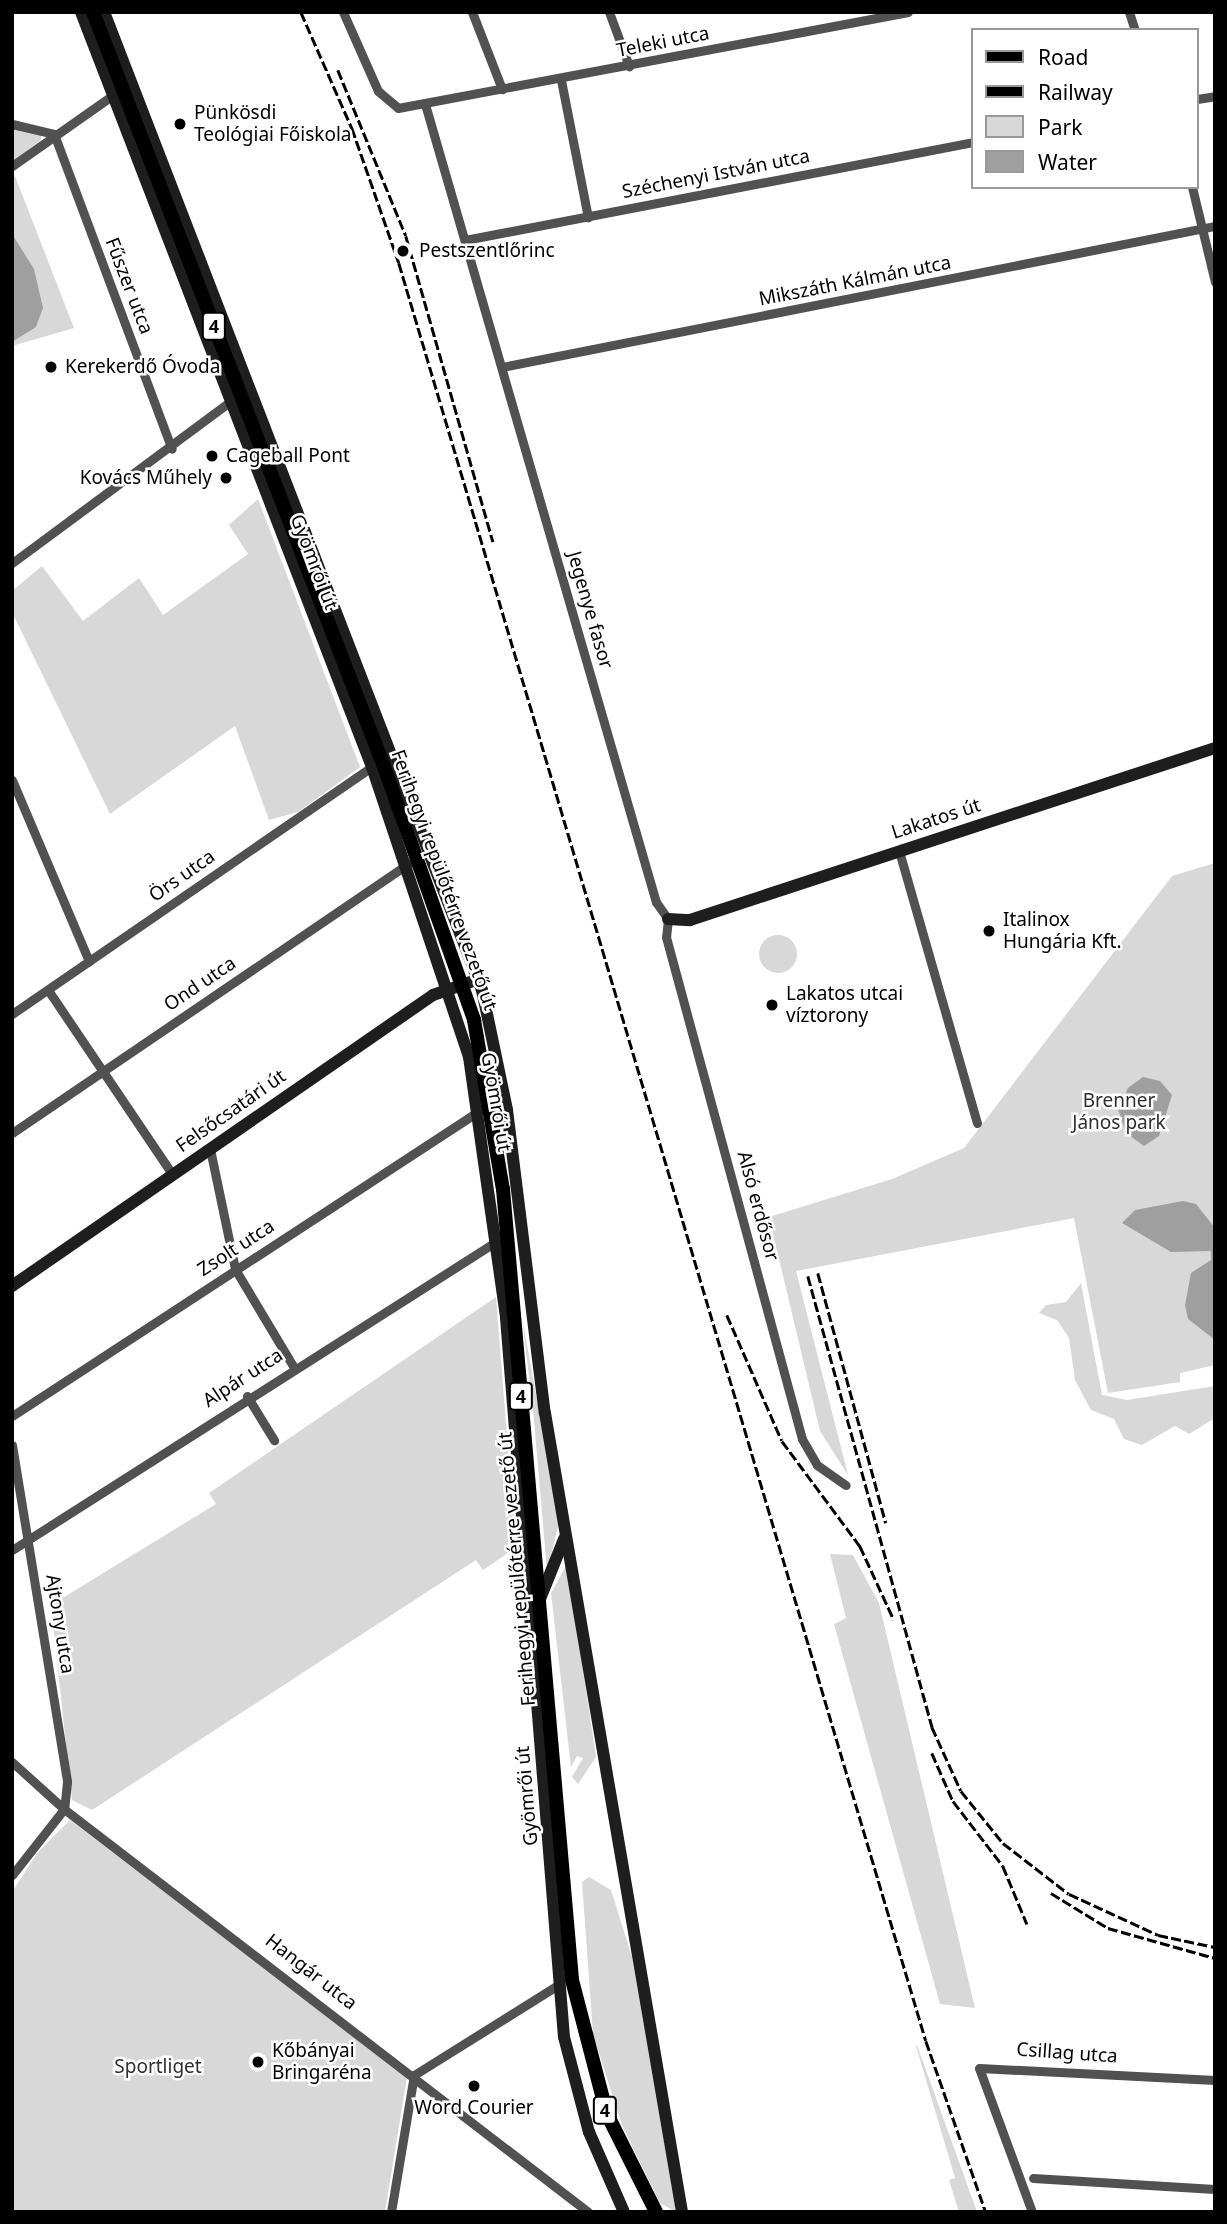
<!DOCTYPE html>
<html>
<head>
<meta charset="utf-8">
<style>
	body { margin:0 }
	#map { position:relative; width:1227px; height:2224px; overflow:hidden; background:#fff; font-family:"Noto Sans",sans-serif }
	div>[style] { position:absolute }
	.green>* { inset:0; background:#d8d8d8 }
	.round { border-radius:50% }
	.water>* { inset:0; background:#9f9f9f }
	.street>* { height:9px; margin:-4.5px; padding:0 4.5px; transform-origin:4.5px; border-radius:4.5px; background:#515151 }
	.secondary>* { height:12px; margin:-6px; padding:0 6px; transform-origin:6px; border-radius:6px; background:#1e1e1e }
	.primary>* { height:14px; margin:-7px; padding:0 7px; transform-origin:7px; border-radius:7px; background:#000 }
	.rail>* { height:2.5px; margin-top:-1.25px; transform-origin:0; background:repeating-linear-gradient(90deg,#000 0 10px,transparent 0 13.5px) }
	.dots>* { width:19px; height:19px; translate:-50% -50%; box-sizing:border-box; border:4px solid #fff; border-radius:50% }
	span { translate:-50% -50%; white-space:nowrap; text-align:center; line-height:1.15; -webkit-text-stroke:5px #fff; paint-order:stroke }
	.shield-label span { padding:2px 5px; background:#fff; border:2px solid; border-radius:5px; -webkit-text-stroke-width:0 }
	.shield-label { font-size:18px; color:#000; font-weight:700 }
	.street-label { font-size:19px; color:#000 }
	.poi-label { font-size:19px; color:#000 }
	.left { translate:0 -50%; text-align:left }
	.right { translate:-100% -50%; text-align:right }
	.park-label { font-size:19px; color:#2f2f2f }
	.frame { position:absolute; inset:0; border:14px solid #000; pointer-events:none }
	.legend { position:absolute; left:971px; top:28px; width:228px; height:161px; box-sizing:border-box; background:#fff; border:2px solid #999; margin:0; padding:9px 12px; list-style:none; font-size:21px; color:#000 }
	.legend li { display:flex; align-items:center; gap:14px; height:35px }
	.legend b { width:35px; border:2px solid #999 }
</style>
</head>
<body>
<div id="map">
	<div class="green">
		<i style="clip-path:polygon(12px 126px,41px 133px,41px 140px,12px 162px)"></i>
		<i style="clip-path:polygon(15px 176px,74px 328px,12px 346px,12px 178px)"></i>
		<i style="clip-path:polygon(258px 499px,360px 767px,298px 812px,269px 820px,235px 726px,110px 814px,12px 612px,12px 591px,42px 566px,83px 621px,139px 578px,163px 615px,248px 554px,229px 525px)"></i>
		<i style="clip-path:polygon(1215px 863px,1215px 1365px,1180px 1373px,1180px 1382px,1108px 1393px,1074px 1218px,796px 1271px,848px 1475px,820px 1431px,769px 1217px,892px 1179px,964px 1148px,1172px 876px)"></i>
		<i class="round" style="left:759px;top:935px;width:38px;height:38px"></i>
		<i style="clip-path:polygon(1081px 1283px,1102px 1395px,1127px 1400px,1215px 1386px,1215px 1418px,1189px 1434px,1175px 1426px,1142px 1445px,1124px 1439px,1114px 1419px,1091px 1410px,1075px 1380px,1069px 1338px,1057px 1320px,1039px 1313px,1046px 1305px,1066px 1302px)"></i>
		<i style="clip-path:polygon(496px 1297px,515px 1537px,508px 1553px,483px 1570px,476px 1560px,92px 1810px,72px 1800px,51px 1605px,216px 1504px,209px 1493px)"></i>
		<i style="clip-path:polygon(522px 1317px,559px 1523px,547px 1571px,534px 1420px)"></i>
		<i style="clip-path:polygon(830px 1554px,853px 1555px,879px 1603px,975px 2008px,940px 2004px,834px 1624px,846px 1618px)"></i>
		<i style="clip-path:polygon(567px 1564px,596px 1757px,578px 1784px,572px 1777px,583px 1758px,577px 1756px,571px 1767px,551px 1593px)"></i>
		<i style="clip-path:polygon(70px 1820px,407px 2077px,385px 2212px,12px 2212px,12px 1892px,38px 1852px)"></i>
		<i style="clip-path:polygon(589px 1877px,611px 1890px,632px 1957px,676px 2212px,660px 2203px,622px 2125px,593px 2034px,582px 1882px)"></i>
		<i style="clip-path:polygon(916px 2046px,917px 2045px,977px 2212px,959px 2212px,949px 2180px,955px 2178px)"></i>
	</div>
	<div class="water">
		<i style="clip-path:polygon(12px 234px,34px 269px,43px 308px,36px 327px,12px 342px)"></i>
		<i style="clip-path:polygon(1143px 1077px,1160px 1081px,1172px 1095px,1159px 1136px,1144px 1146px,1126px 1133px,1118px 1109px,1128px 1088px)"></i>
		<i style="clip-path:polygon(1183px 1201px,1196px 1204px,1215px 1228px,1215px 1340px,1188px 1319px,1185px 1305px,1191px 1273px,1211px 1260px,1211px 1251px,1171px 1252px,1122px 1223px,1135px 1210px)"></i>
	</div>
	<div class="street">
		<i style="left:343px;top:12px;width:86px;rotate:66.1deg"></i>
		<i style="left:378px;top:91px;width:26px;rotate:40deg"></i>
		<i style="left:398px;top:108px;width:519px;rotate:-10.66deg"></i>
		<i style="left:472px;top:12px;width:83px;rotate:68.7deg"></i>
		<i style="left:609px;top:12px;width:58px;rotate:69.7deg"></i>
		<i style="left:1129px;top:12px;width:19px;rotate:72deg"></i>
		<i style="left:561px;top:80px;width:140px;rotate:78.9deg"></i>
		<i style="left:1197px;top:99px;width:18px;rotate:-9deg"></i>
		<i style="left:425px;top:104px;width:831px;rotate:73.86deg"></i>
		<i style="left:656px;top:902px;width:21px;rotate:55deg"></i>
		<i style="left:668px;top:919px;width:18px;rotate:96deg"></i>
		<i style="left:666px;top:937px;width:520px;rotate:74.84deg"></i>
		<i style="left:802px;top:1439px;width:30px;rotate:60deg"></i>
		<i style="left:817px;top:1465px;width:35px;rotate:35deg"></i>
		<i style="left:12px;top:124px;width:43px;rotate:13.4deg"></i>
		<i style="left:54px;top:134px;width:336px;rotate:69.5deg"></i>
		<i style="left:12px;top:166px;width:123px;rotate:-35.1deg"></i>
		<i style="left:1192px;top:187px;width:98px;rotate:76.4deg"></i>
		<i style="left:465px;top:240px;width:517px;rotate:-10.92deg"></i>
		<i style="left:502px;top:367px;width:727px;rotate:-11.19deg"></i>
		<i style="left:12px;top:563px;width:272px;rotate:-36.5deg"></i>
		<i style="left:12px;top:780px;width:197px;rotate:67deg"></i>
		<i style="left:899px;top:851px;width:283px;rotate:74deg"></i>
		<i style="left:48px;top:990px;width:223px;rotate:56deg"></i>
		<i style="left:12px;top:1014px;width:437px;rotate:-34.5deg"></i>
		<i style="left:12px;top:1133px;width:479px;rotate:-34.2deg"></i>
		<i style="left:210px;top:1149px;width:123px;rotate:78.2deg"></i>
		<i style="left:235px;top:1269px;width:113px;rotate:59.1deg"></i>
		<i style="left:247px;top:1396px;width:52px;rotate:58.5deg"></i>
		<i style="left:12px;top:1416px;width:558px;rotate:-33.15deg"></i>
		<i style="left:12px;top:1445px;width:341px;rotate:80.7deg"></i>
		<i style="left:67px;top:1782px;width:27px;rotate:96deg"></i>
		<i style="left:64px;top:1809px;width:84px;rotate:128.2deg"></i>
		<i style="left:12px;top:1550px;width:575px;rotate:-32.5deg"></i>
		<i style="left:12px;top:1762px;width:70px;rotate:42.1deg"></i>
		<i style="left:64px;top:1809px;width:661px;rotate:37.56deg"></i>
		<i style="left:414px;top:2075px;width:170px;rotate:-32deg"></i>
		<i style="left:1033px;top:2178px;width:182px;rotate:3.5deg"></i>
		<i style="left:391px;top:2212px;width:139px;rotate:-80.5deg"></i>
		<i style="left:1032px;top:2212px;width:153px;rotate:-110.2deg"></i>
		<i style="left:979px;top:2068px;width:236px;rotate:2.9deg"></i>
	</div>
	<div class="secondary">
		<i style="left:81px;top:12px;width:809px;rotate:68.92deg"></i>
		<i style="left:372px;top:767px;width:306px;rotate:71.5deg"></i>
		<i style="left:469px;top:1057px;width:264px;rotate:81.9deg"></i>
		<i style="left:506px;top:1318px;width:721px;rotate:85.39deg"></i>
		<i style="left:564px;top:2037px;width:98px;rotate:75.3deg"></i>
		<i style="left:589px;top:2132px;width:87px;rotate:66.4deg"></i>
		<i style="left:104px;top:12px;width:1049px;rotate:68.87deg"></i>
		<i style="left:482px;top:990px;width:123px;rotate:78.2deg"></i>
		<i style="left:507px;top:1110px;width:305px;rotate:82.9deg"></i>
		<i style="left:545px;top:1413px;width:811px;rotate:80.27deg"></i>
		<i style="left:668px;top:919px;width:22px;rotate:3deg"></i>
		<i style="left:690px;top:920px;width:552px;rotate:-18.14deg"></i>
		<i style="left:12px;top:1286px;width:512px;rotate:-34.65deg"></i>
		<i style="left:433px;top:995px;width:49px;rotate:-19.2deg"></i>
		<i style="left:540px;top:1599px;width:65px;rotate:-68.2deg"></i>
	</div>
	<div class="primary">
		<i style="left:93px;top:12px;width:806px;rotate:68.91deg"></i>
		<i style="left:383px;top:764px;width:272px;rotate:70.4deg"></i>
		<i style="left:474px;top:1020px;width:171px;rotate:80.3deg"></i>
		<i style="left:503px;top:1189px;width:794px;rotate:85.01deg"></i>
		<i style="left:572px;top:1980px;width:138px;rotate:75.4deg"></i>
		<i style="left:607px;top:2114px;width:110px;rotate:63.4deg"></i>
	</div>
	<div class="rail">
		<i style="left:301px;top:12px;width:127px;rotate:66.3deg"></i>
		<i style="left:352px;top:128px;width:143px;rotate:70.8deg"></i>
		<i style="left:399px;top:263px;width:1854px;rotate:73.49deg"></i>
		<i style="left:926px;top:2041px;width:181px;rotate:70.7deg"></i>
		<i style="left:338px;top:70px;width:179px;rotate:67.7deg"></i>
		<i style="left:406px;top:236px;width:318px;rotate:74.1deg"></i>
		<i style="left:818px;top:1273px;width:259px;rotate:74.8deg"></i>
		<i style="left:808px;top:1276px;width:468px;rotate:74.6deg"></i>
		<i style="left:932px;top:1727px;width:70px;rotate:65.6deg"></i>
		<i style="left:961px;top:1791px;width:67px;rotate:51.1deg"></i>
		<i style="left:1003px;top:1843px;width:83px;rotate:37.7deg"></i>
		<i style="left:1069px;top:1894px;width:98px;rotate:24.7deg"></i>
		<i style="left:1158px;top:1935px;width:58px;rotate:11.9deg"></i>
		<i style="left:727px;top:1315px;width:137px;rotate:66.4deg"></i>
		<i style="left:782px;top:1441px;width:131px;rotate:53.4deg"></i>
		<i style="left:860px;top:1546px;width:81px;rotate:65.3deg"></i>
		<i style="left:932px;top:1753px;width:52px;rotate:66.4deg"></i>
		<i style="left:953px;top:1801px;width:82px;rotate:52.4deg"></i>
		<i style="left:1003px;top:1866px;width:63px;rotate:67.5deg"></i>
		<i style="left:1051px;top:1893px;width:67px;rotate:31.6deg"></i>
		<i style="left:1108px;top:1928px;width:111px;rotate:15.7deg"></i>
	</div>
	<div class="dots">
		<i style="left:180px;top:124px;background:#000"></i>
		<i style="left:403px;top:251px;background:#000"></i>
		<i style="left:51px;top:367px;background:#000"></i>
		<i style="left:212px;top:456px;background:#000"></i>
		<i style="left:226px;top:478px;background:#000"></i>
		<i style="left:989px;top:931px;background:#000"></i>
		<i style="left:772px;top:1005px;background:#000"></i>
		<i style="left:258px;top:2062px;background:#000"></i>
		<i style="left:474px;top:2086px;background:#000"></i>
	</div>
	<div class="shield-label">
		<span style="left:214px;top:326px">4</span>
		<span style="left:521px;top:1396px">4</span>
		<span style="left:605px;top:2110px">4</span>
	</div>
	<div class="street-label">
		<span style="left:663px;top:42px;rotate:-11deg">Teleki utca</span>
		<span style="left:716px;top:174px;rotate:-11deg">Széchenyi István utca</span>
		<span style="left:855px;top:281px;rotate:-11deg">Mikszáth Kálmán utca</span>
		<span style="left:129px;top:286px;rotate:69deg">Fűszer utca</span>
		<span style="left:314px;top:562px;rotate:69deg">Gyömrői út</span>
		<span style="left:590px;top:610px;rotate:74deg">Jegenye fasor</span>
		<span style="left:936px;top:819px;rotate:-18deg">Lakatos út</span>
		<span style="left:182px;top:876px;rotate:-35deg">Örs utca</span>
		<span style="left:444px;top:880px;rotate:70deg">Ferihegyi repülőtérre vezető út</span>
		<span style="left:200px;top:984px;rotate:-34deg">Ond utca</span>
		<span style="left:496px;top:1102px;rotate:80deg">Gyömrői út</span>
		<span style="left:231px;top:1111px;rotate:-35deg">Felsőcsatári út</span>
		<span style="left:758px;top:1206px;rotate:75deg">Alsó erdősor</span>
		<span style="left:236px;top:1248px;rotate:-33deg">Zsolt utca</span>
		<span style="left:243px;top:1378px;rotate:-33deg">Alpár utca</span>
		<span style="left:517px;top:1569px;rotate:-95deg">Ferihegyi repülőtérre vezető út</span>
		<span style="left:60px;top:1624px;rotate:81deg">Ajtony utca</span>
		<span style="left:527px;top:1796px;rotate:-95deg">Gyömrői út</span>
		<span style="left:311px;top:1972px;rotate:38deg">Hangár utca</span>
		<span style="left:1067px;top:2053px;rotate:4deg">Csillag utca</span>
	</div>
	<div class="poi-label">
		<span class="left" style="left:194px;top:124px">Pünkösdi<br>Teológiai Főiskola</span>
		<span class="left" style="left:419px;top:251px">Pestszentlőrinc</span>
		<span class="left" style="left:65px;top:367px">Kerekerdő Óvoda</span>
		<span class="left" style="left:226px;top:456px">Cageball Pont</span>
		<span class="right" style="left:212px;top:478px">Kovács Műhely</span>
		<span class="left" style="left:1003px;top:931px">Italinox<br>Hungária Kft.</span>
		<span class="left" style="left:786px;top:1005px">Lakatos utcai<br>víztorony</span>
		<span class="left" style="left:272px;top:2062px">Kőbányai<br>Bringaréna</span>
		<span style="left:474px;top:2108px">Word Courier</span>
	</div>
	<div class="park-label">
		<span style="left:1119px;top:1112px">Brenner<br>János park</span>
		<span style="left:158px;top:2067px">Sportliget</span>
	</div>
	<div class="frame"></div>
	<ul class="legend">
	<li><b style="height:9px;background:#000"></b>Road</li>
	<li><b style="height:9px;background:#000"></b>Railway</li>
	<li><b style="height:19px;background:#d8d8d8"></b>Park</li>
	<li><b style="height:19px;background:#9f9f9f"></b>Water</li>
	</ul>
</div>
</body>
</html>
